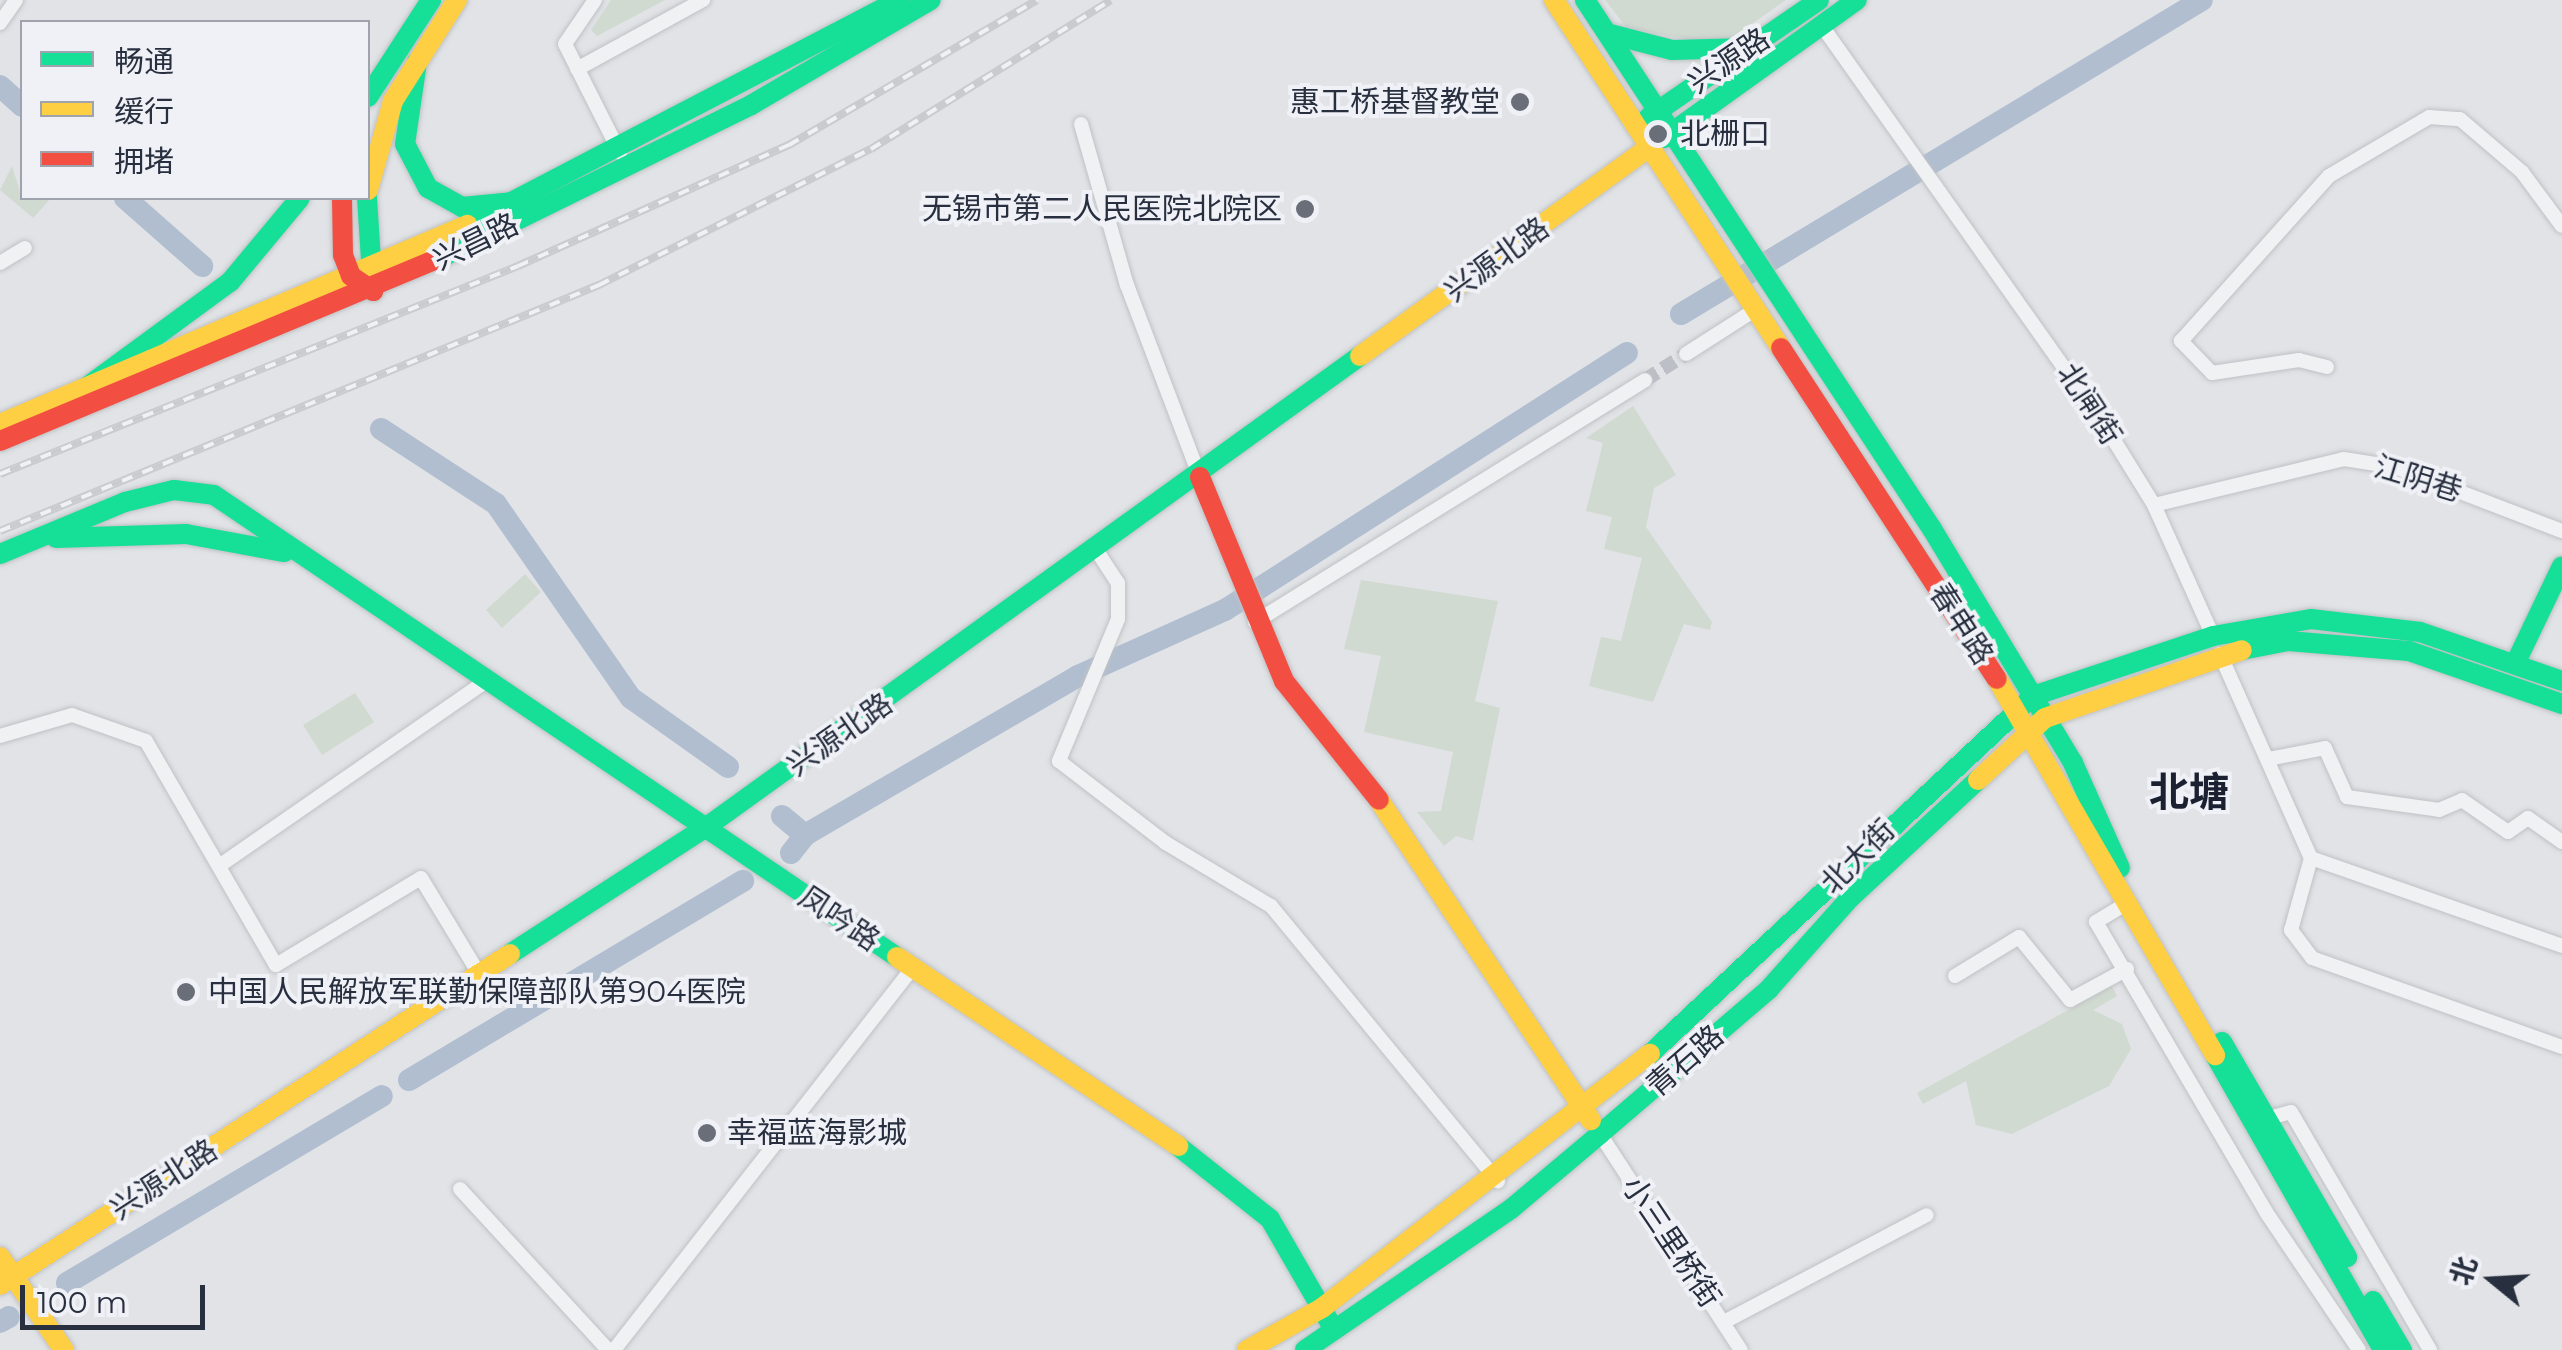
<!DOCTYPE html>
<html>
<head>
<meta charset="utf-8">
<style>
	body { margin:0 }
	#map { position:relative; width:2562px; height:1350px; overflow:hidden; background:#e1e3e6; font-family:Montserrat,"Noto Sans SC",sans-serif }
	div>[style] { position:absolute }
	.green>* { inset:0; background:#d1dad1 }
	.river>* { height:22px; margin:-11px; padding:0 11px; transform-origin:11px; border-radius:11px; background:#b0bed0 }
	.street-tunnel>* { height:14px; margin-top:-7px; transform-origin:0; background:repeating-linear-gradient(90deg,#bcbfc5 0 14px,transparent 0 21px) }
	.roads { filter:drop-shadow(0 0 2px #bfc1c4) drop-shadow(0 0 2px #bfc1c4) }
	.street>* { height:14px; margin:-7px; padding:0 7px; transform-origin:7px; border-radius:7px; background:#f0f1f3 }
	.fast>* { height:20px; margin:-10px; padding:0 10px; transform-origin:10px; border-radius:10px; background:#16e098 }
	.slow>* { height:20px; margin:-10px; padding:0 10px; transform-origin:10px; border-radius:10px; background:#ffcf43 }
	.jam>* { height:20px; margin:-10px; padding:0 10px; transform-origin:10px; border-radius:10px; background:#f24e42 }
	.rail>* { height:8px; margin-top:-4px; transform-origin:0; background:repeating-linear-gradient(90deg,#eff1f6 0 11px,#cacbce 0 22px); box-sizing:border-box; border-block:2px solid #cacbce }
	.dots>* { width:28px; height:28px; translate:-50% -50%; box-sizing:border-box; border:5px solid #eff1f6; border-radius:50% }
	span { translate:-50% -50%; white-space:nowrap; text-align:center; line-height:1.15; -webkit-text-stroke:8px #eff1f6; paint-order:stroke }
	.street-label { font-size:30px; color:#282f3f }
	.poi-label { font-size:30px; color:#282f3f }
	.right { translate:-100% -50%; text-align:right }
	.left { translate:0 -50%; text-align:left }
	.district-label { font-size:40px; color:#1b2130; font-weight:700 }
	.legend { position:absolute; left:20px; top:20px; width:350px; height:180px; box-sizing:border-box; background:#eff1f6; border:2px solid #9fa3ad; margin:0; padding:12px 18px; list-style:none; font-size:30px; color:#282f3f }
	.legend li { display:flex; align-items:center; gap:20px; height:50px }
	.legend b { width:50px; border:2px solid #9fa3ad }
	.north { position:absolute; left:2442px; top:1230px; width:100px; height:100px; -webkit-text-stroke:8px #eff1f6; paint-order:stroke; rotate:288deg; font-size:28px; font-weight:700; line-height:40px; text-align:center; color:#282f3f }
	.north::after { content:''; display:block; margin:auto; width:35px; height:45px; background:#282f3f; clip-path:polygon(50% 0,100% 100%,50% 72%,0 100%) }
	.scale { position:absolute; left:20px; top:1285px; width:185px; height:45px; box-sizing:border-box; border:5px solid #282f3f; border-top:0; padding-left:12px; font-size:30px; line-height:35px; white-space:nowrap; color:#282f3f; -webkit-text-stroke:8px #eff1f6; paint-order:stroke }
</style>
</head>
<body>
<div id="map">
	<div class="green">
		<i style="clip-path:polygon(611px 0,665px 0,597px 36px,591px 30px)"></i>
		<i style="clip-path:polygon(1605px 0,1786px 0,1730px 39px,1697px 41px,1627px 28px)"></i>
		<i style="clip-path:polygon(12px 166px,22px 198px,50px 199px,33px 218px,0 190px)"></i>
		<i style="clip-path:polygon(1633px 406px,1676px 475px,1654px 488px,1646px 527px,1712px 622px,1710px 630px,1684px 624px,1653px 702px,1589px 686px,1601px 637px,1621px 641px,1642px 558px,1604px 549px,1612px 517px,1586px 511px,1603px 443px,1586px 438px)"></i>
		<i style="clip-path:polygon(525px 574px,541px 592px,502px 628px,486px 610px)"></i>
		<i style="clip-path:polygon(1361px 580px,1498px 601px,1475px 701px,1500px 708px,1473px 841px,1456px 836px,1444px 846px,1417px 812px,1441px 811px,1453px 752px,1364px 732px,1381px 656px,1344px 649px)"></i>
		<i style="clip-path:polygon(355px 693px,374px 722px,322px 755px,303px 725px)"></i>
		<i style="clip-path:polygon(2112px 986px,2117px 996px,2093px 1010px,2122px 1024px,2131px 1049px,2109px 1086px,2012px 1134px,1976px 1125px,1966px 1081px,1923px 1104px,1917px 1093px)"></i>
	</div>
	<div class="river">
		<i style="left:0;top:86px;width:30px;rotate:42deg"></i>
		<i style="left:125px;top:198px;width:103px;rotate:41.4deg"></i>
		<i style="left:1681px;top:314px;width:608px;rotate:-31.08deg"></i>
		<i style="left:381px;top:429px;width:137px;rotate:33.1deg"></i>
		<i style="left:496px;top:504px;width:236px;rotate:55.2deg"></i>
		<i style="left:631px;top:698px;width:119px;rotate:35.4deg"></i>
		<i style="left:782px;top:816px;width:30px;rotate:40deg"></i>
		<i style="left:791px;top:853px;width:23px;rotate:-52deg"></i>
		<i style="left:805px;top:835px;width:316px;rotate:-30.2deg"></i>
		<i style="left:1078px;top:676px;width:161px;rotate:-24.2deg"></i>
		<i style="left:1225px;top:610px;width:477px;rotate:-32.6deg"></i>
		<i style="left:409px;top:1080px;width:389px;rotate:-30.8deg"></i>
		<i style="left:67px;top:1283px;width:366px;rotate:-30.7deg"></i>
		<i style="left:0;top:1322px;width:10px;rotate:-29deg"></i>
	</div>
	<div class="street-tunnel">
		<i style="left:1645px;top:380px;width:49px;rotate:-32.4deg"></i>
	</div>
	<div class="roads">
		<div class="street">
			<i style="left:595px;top:0;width:53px;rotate:124.3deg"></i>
			<i style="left:565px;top:44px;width:122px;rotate:63.2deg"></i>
			<i style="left:0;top:23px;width:28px;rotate:-55deg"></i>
			<i style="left:1822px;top:26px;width:484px;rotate:54.7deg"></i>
			<i style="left:2102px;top:421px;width:99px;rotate:58.2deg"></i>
			<i style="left:2154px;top:505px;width:144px;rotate:65.8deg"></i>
			<i style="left:577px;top:69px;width:144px;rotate:-28.7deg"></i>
			<i style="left:1081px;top:124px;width:167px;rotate:74.1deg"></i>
			<i style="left:1127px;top:285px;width:205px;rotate:69.2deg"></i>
			<i style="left:0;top:263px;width:29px;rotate:-31deg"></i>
			<i style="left:1686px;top:354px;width:85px;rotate:-32.6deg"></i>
			<i style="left:2327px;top:367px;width:29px;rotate:-166deg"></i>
			<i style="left:2299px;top:360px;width:88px;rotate:171.5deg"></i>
			<i style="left:2212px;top:373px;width:45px;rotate:-134.1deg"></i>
			<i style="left:2181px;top:341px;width:222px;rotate:-48.1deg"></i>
			<i style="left:2329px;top:176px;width:116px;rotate:-30.5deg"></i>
			<i style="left:2429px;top:117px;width:31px;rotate:4deg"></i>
			<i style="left:2460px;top:119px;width:82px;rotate:40.5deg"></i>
			<i style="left:2522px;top:172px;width:67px;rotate:53.5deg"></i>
			<i style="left:2154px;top:505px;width:195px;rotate:-13.6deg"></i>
			<i style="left:2344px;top:459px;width:52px;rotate:8.9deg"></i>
			<i style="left:2395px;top:467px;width:179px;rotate:21deg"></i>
			<i style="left:1097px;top:551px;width:38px;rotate:57deg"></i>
			<i style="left:1118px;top:583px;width:36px;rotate:90deg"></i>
			<i style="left:1118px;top:619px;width:154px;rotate:112.6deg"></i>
			<i style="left:1059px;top:761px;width:135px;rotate:37.5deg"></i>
			<i style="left:1166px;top:843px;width:122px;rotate:31deg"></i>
			<i style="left:1271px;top:906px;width:357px;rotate:50.5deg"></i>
			<i style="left:1255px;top:622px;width:459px;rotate:-31.8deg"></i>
			<i style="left:2220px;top:654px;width:223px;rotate:66deg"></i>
			<i style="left:2311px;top:858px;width:266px;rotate:19.3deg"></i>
			<i style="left:0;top:736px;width:75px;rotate:-16.3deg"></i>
			<i style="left:72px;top:715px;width:78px;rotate:19.4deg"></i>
			<i style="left:146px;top:741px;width:259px;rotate:59.9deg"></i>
			<i style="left:276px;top:965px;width:169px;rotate:-31deg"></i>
			<i style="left:421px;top:878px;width:116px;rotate:58.8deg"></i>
			<i style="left:2268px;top:759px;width:58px;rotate:-10.9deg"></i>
			<i style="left:2325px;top:748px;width:54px;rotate:65.8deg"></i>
			<i style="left:2347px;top:797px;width:93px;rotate:8deg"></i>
			<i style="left:2439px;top:810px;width:25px;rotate:-23deg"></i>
			<i style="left:2462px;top:800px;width:56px;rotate:34.8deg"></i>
			<i style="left:2508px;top:832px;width:24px;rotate:-35deg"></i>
			<i style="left:2528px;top:818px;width:42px;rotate:35.2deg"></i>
			<i style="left:2311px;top:858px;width:75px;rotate:105.5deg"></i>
			<i style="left:2291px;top:930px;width:35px;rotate:53deg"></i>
			<i style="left:2312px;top:958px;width:265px;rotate:19.6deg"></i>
			<i style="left:219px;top:866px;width:323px;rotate:-34.7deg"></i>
			<i style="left:2124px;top:905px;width:33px;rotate:149deg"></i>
			<i style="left:2096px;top:922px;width:336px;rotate:59.6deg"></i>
			<i style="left:2266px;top:1212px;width:166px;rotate:56deg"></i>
			<i style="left:1955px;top:976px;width:75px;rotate:-31.4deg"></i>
			<i style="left:2019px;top:937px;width:81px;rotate:51deg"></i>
			<i style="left:2070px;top:1000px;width:65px;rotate:-28.5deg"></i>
			<i style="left:2259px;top:1121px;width:33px;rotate:-16deg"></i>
			<i style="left:2291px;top:1112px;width:276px;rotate:59.7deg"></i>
			<i style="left:1600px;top:1134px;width:258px;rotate:56.9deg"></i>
			<i style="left:460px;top:1189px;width:219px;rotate:47.4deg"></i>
			<i style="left:1724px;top:1322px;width:229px;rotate:-27.8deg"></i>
			<i style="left:614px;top:1350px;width:484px;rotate:-52deg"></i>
		</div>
		<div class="fast">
			<i style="left:1585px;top:0;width:633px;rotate:56.74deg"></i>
			<i style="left:1932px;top:529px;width:273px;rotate:58.9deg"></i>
			<i style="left:2073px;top:763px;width:115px;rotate:65.9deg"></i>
			<i style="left:1610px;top:34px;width:64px;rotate:14.5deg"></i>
			<i style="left:1672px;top:50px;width:73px;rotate:-1.6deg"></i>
			<i style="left:417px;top:62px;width:83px;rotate:98.3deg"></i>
			<i style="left:405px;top:144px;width:50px;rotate:62.4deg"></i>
			<i style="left:428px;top:188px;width:39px;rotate:29deg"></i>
			<i style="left:462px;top:207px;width:62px;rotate:-5.5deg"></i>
			<i style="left:368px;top:97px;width:116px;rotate:-57deg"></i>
			<i style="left:1649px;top:117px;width:206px;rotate:-34.5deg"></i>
			<i style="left:1664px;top:138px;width:237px;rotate:-35.6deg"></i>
			<i style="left:367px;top:198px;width:93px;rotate:86.3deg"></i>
			<i style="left:467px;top:225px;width:488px;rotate:-27.5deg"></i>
			<i style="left:438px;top:259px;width:349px;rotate:-26.2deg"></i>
			<i style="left:751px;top:105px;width:208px;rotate:-30.3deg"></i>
			<i style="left:80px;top:392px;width:186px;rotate:-36.3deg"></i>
			<i style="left:230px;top:282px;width:109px;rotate:-50.2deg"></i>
			<i style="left:56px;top:538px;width:130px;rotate:-1.8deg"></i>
			<i style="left:186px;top:534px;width:100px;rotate:10.4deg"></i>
			<i style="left:0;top:554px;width:135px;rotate:-22.6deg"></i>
			<i style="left:125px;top:502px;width:50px;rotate:-13.8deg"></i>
			<i style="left:174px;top:490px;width:40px;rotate:7.1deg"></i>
			<i style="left:214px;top:495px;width:825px;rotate:34.08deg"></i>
			<i style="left:2242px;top:650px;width:47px;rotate:-11.1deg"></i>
			<i style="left:2288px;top:641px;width:121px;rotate:4.7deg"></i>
			<i style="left:2409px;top:651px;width:162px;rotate:19.1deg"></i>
			<i style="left:2516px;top:662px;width:106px;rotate:-64.4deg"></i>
			<i style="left:510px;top:954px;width:232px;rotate:-32.9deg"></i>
			<i style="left:705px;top:828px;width:807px;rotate:-35.78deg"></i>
			<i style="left:2222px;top:1042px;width:249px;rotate:59.8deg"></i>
			<i style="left:1650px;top:1054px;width:524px;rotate:-43.07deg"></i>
			<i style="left:2033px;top:696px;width:190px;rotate:-18.4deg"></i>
			<i style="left:2213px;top:636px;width:99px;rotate:-9.8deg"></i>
			<i style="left:2311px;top:619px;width:110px;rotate:6.8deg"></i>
			<i style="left:2420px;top:632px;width:150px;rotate:19deg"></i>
			<i style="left:2215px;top:1055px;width:339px;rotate:60.3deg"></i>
			<i style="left:1178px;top:1146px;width:117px;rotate:38.4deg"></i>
			<i style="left:1270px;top:1219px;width:128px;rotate:60deg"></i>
			<i style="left:2373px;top:1301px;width:57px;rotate:59.4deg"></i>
			<i style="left:1305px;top:1350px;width:250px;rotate:-34.4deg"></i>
			<i style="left:1511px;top:1209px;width:116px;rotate:-40.1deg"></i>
			<i style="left:1600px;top:1134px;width:223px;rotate:-40.6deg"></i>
			<i style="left:1769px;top:989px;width:123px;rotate:-48.3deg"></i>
			<i style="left:1851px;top:897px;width:173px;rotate:-42.7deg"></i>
		</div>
		<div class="slow">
			<i style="left:1554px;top:0;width:415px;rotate:56.9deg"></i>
			<i style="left:368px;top:190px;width:92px;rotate:-74.3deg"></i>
			<i style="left:393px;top:101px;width:120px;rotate:-57.6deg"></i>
			<i style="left:1360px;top:356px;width:361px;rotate:-35.8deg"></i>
			<i style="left:0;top:424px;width:508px;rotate:-23.08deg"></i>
			<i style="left:1997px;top:679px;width:435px;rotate:59.9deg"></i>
			<i style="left:1978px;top:780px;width:91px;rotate:-42.8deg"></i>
			<i style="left:2045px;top:718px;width:208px;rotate:-19deg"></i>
			<i style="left:1379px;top:800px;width:384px;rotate:56.5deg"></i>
			<i style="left:897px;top:957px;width:339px;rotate:33.9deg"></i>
			<i style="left:0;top:1257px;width:113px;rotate:55.5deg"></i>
			<i style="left:0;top:1285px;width:608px;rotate:-32.98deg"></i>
			<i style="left:1247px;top:1350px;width:86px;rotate:-29.2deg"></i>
			<i style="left:1322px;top:1308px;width:415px;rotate:-37.8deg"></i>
		</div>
		<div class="jam">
			<i style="left:342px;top:198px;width:57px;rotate:89deg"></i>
			<i style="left:343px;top:255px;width:22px;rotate:69deg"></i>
			<i style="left:351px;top:276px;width:27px;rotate:34deg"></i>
			<i style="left:1781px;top:348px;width:395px;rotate:56.9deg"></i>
			<i style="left:0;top:441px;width:474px;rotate:-22.6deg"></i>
			<i style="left:1200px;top:477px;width:221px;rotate:67.6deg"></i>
			<i style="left:1284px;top:681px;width:152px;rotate:51.4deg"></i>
		</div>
	</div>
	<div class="rail">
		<i style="left:0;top:474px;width:558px;rotate:-21.88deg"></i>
		<i style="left:518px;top:266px;width:297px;rotate:-24.1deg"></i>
		<i style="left:789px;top:145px;width:287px;rotate:-30.3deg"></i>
		<i style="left:0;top:531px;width:648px;rotate:-22.33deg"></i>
		<i style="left:599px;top:285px;width:304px;rotate:-26.6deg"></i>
		<i style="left:871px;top:149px;width:282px;rotate:-31.8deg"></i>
	</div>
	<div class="dots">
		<i style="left:1520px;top:102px;background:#696e79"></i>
		<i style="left:1658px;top:134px;background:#696e79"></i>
		<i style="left:1305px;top:209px;background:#696e79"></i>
		<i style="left:186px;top:992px;background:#696e79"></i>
		<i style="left:707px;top:1133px;background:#696e79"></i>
	</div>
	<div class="street-label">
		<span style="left:1729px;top:61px;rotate:-34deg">兴源路</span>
		<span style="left:476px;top:242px;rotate:-26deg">兴昌路</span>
		<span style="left:1497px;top:260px;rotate:-36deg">兴源北路</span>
		<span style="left:2089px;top:404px;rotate:57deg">北闸街</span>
		<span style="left:2418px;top:479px;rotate:17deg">江阴巷</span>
		<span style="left:1961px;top:624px;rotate:57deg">春申路</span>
		<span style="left:840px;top:735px;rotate:-35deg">兴源北路</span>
		<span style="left:1858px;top:857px;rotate:-45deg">北大街</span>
		<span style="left:839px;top:919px;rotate:34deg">凤吟路</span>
		<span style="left:1685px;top:1061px;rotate:-41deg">青石路</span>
		<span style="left:164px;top:1180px;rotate:-33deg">兴源北路</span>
		<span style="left:1671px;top:1242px;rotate:56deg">小三里桥街</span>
	</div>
	<div class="poi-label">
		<span class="right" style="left:1500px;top:102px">惠工桥基督教堂</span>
		<span class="left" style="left:1680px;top:134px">北栅口</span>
		<span class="right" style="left:1282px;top:209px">无锡市第二人民医院北院区</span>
		<span class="left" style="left:208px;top:992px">中国人民解放军联勤保障部队第904医院</span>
		<span class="left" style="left:727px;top:1133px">幸福蓝海影城</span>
	</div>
	<div class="district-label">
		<span style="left:2189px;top:792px">北塘</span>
	</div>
	<ul class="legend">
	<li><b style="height:12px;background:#16e098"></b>畅通</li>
	<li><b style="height:12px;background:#ffcf43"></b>缓行</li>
	<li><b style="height:12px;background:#f24e42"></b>拥堵</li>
	</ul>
	<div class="north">北</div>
	<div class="scale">100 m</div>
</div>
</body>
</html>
